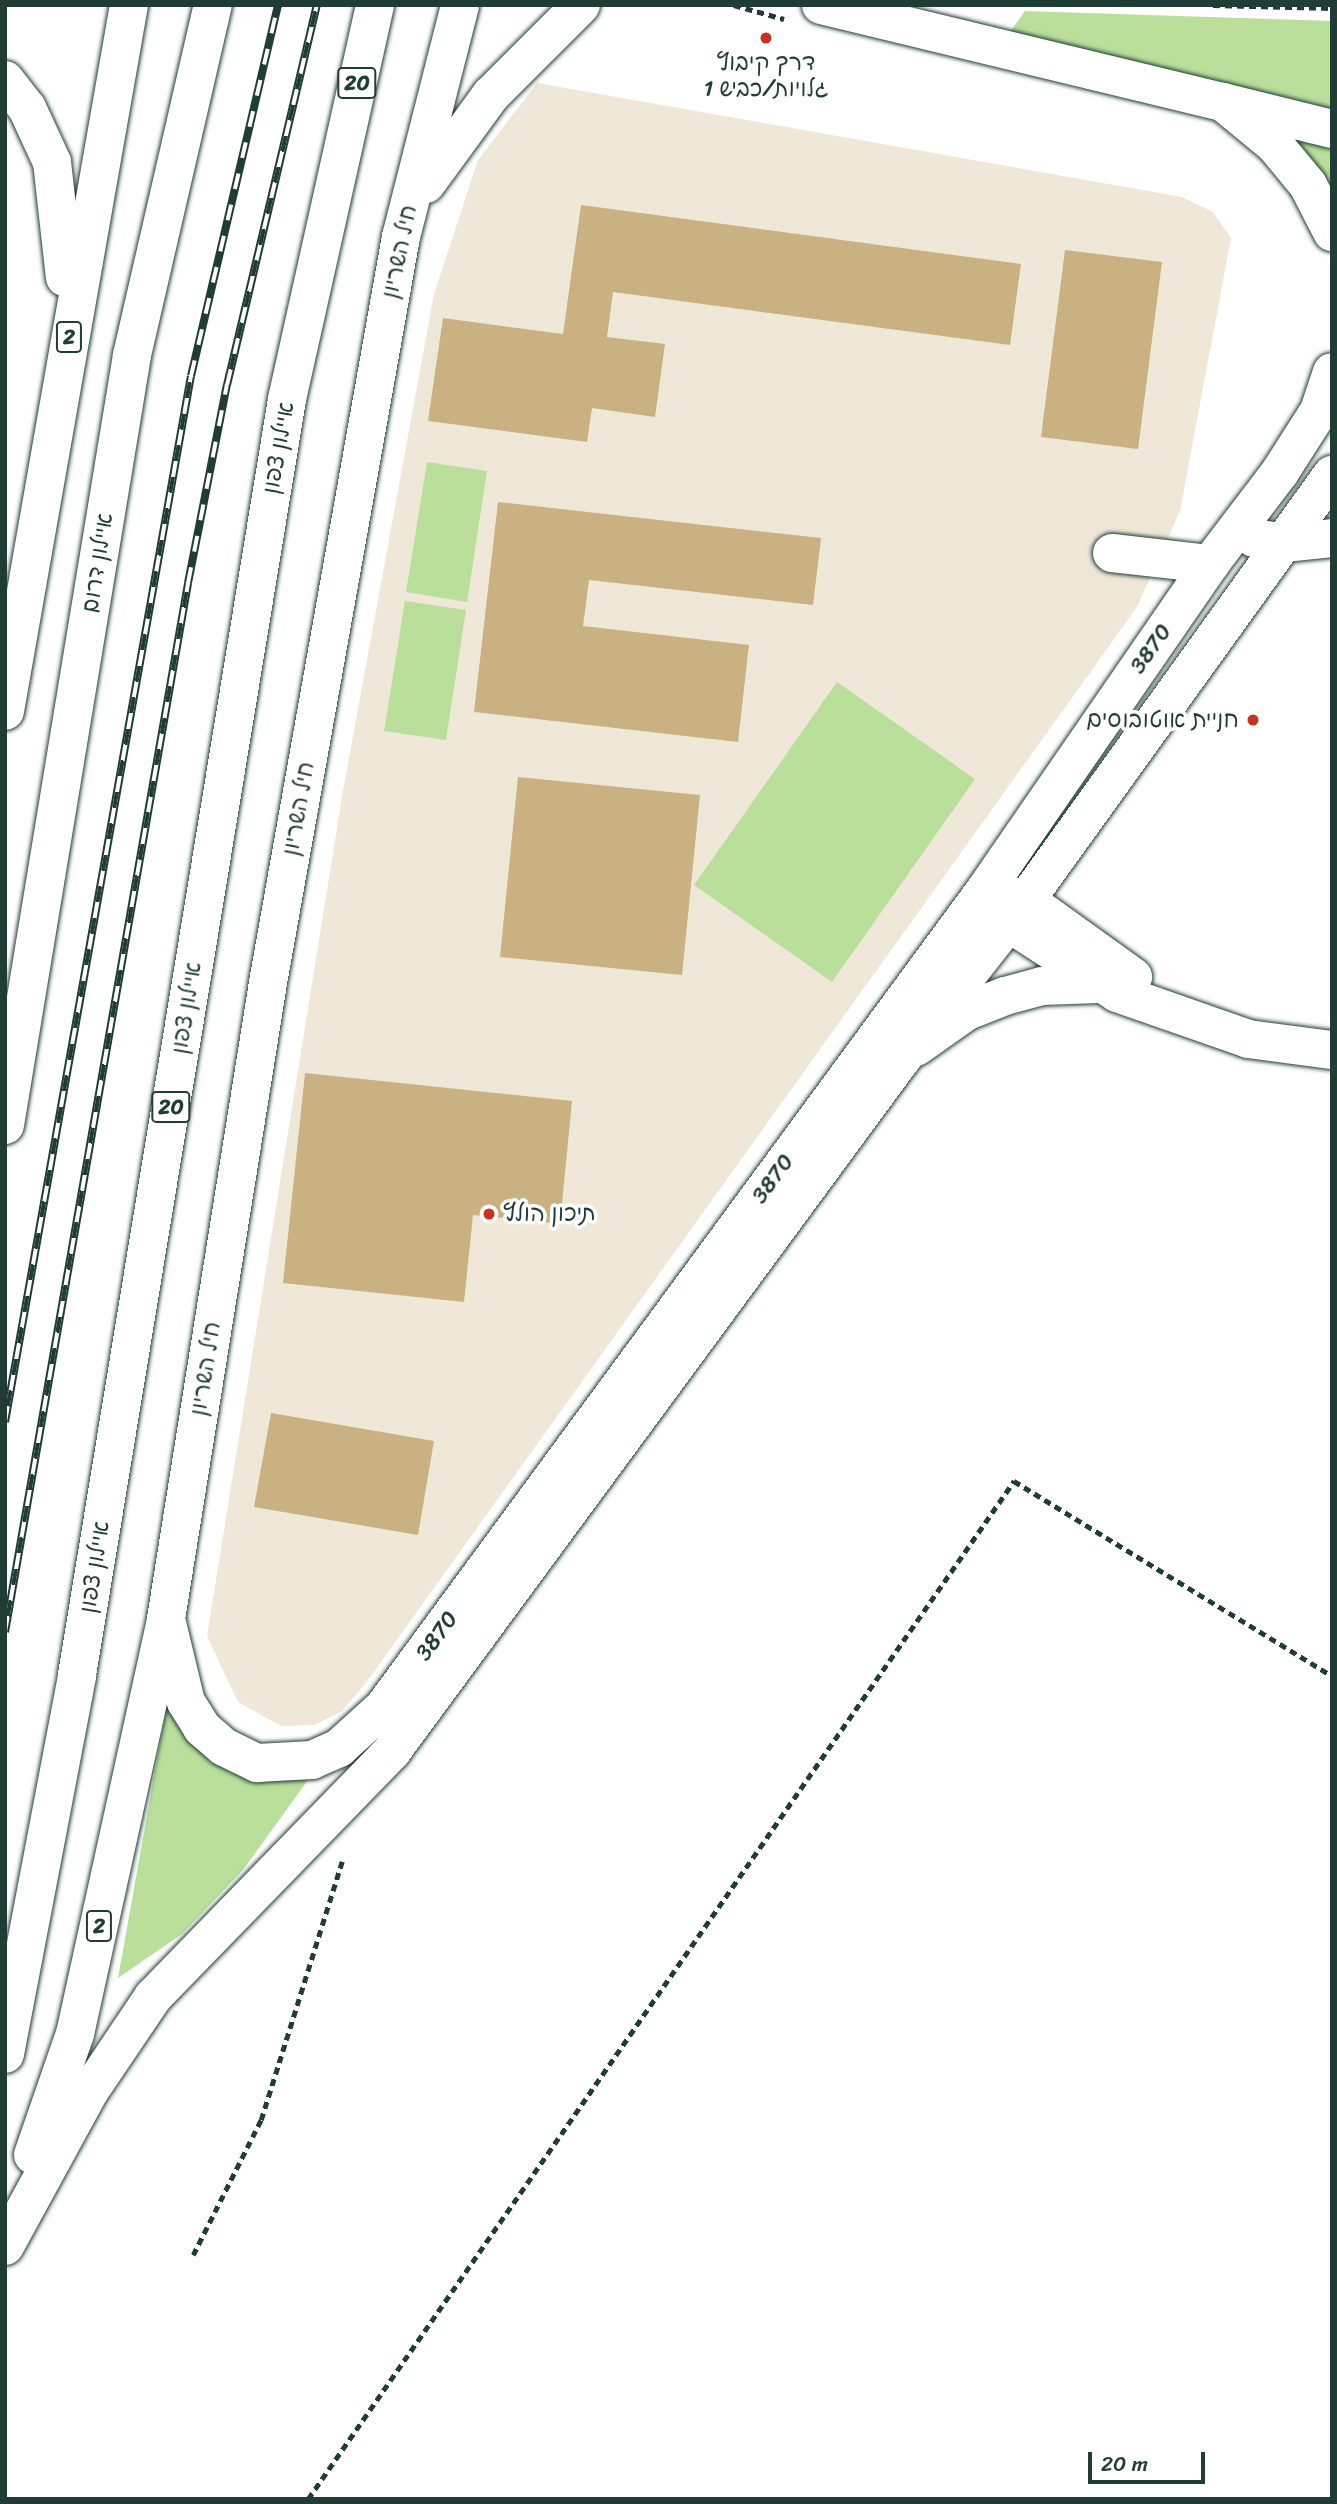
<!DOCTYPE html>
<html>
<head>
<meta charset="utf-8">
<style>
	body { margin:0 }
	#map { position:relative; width:1337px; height:2504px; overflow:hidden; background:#fff; font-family:Sriracha,"Playpen Sans Hebrew",sans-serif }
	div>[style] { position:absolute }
	.built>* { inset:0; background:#efe8d9 }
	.green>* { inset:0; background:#b9df9a }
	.building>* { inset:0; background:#c9b181 }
	.path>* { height:4.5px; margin-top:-2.25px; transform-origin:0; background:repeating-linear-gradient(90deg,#1f3d34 0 7px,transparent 0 12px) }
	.roads { filter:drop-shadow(0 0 2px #1f3d34) drop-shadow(0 0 2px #1f3d34) }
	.minor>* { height:38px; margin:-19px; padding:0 19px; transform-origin:19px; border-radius:19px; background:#fff }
	.major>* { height:38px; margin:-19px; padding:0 19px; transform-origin:19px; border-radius:19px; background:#fff }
	.highway>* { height:38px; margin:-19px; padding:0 19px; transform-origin:19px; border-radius:19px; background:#fff }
	.rail>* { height:8px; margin-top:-4px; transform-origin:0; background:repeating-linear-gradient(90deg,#fff 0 16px,#1f3d34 0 32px); box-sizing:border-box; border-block:2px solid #1f3d34 }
	.dots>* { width:19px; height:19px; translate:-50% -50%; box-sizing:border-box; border:4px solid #fff; border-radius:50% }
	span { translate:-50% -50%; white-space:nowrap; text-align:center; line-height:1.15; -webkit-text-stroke:7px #fff; paint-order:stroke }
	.shield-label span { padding:2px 5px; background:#fff; border:2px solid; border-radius:5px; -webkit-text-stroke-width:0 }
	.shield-label { font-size:21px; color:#1f3d34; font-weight:700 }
	.poi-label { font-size:23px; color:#1f3d34 }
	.right { translate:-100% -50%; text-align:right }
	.left { translate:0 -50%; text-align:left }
	.street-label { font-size:23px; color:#1f3d34 }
	.frame { position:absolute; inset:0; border:7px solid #1f3d34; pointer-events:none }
	.scale { position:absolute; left:1088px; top:2452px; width:117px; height:32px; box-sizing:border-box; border:4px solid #1f3d34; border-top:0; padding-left:9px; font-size:21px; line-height:24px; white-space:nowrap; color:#1f3d34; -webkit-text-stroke:5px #fff; paint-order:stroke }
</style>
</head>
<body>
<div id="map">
	<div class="built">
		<i style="clip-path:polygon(537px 83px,1182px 197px,1213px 212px,1231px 238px,1180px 511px,1137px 607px,366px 1683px,341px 1712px,314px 1725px,281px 1726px,238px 1702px,207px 1636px,343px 791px,434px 294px,478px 160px)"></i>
	</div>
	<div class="green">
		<i style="clip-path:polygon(1025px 11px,1332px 21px,1332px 114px,1009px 33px)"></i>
		<i style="clip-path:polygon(1283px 130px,1332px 144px,1332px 190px)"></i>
		<i style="clip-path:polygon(427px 462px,487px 471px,467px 602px,406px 592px)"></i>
		<i style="clip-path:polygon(405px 601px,466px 610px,446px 740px,384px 731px)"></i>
		<i style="clip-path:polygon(837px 682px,975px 779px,832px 982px,694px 885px)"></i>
		<i style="clip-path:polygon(167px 1704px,263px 1780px,308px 1780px,243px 1870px,182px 1934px,118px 1978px)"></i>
	</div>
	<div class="building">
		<i style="clip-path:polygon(581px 205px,1021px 264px,1010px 345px,613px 292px,607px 337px,665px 344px,655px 417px,592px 408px,587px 442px,428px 421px,443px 318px,563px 334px)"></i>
		<i style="clip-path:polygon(1065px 250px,1162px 262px,1138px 449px,1041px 437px)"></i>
		<i style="clip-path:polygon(498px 502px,821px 538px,813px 605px,589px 580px,583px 626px,749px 645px,738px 742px,474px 712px)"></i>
		<i style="clip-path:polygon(518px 777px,700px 795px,682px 975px,500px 957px)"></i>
		<i style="clip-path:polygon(305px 1073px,572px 1101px,560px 1224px,473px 1215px,464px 1302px,283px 1283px)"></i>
		<i style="clip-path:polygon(271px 1413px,434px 1441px,418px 1535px,254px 1507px)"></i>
	</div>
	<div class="path">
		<i style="left:734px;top:5px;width:52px;rotate:15.6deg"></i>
		<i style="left:1213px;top:5px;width:119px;rotate:1.4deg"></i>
		<i style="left:193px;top:2255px;width:151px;rotate:-63.3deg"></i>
		<i style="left:261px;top:2120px;width:271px;rotate:-72.6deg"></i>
		<i style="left:308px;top:2499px;width:1239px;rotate:-55.26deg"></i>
		<i style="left:1014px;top:1481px;width:373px;rotate:31.5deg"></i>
	</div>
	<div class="roads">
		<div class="minor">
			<i style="left:1223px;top:102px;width:67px;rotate:39.6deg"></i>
			<i style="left:1275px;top:145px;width:52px;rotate:50.5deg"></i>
			<i style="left:1308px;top:185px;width:53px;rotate:62.9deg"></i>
			<i style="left:1254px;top:538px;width:30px;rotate:9deg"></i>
			<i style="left:1284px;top:543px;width:48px;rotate:-5.9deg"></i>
			<i style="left:1112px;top:553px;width:99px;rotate:6.4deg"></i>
			<i style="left:995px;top:891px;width:32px;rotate:16deg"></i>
			<i style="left:1026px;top:900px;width:132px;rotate:35.7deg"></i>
			<i style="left:991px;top:896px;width:32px;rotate:56deg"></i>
			<i style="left:1009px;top:923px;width:129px;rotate:32.9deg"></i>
			<i style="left:1117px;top:993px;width:139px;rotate:19.3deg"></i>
			<i style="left:1248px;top:1039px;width:85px;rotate:7.5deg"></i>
			<i style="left:916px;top:1047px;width:62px;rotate:-35.2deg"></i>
			<i style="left:967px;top:1011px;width:41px;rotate:-21.5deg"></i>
			<i style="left:1005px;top:996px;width:38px;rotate:-15deg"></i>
			<i style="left:1042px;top:986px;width:56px;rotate:-2deg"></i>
			<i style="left:166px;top:1619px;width:85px;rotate:76.5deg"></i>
			<i style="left:186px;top:1702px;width:31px;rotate:58deg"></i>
			<i style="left:202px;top:1728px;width:29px;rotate:41deg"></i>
			<i style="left:224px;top:1747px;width:37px;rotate:26deg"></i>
			<i style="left:257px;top:1763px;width:55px;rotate:-3.1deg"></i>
			<i style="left:312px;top:1760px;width:30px;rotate:-24deg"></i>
			<i style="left:339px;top:1748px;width:61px;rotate:-42.3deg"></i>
			<i style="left:384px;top:1707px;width:1016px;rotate:-53.65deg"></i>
			<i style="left:986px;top:889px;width:395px;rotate:-55.4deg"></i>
			<i style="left:1210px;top:564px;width:116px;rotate:-52.7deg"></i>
			<i style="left:1280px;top:472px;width:72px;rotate:-57.4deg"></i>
			<i style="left:1319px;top:411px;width:41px;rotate:-71.6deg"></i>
		</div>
		<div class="major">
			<i style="left:821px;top:5px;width:414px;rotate:13.6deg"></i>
			<i style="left:426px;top:184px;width:110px;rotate:-53.9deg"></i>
			<i style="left:491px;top:95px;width:127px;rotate:-45deg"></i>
			<i style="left:166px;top:1619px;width:650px;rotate:-80.89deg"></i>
			<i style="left:269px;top:977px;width:752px;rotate:-79.89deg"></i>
			<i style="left:401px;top:237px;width:239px;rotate:-75.7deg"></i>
		</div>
		<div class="highway">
			<i style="left:5px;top:80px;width:36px;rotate:52deg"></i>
			<i style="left:27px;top:108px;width:60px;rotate:65.2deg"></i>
			<i style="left:52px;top:162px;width:116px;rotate:83.6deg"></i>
			<i style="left:1223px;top:102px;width:112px;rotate:13.9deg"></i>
			<i style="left:5px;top:711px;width:717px;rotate:-80.04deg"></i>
			<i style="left:5px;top:1125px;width:780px;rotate:-80.63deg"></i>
			<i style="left:132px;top:355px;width:359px;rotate:-77deg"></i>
			<i style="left:5px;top:2054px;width:386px;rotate:-79.2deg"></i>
			<i style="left:77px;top:1675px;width:1293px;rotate:-80.65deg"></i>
			<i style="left:287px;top:399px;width:404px;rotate:-77.4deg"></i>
			<i style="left:33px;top:2155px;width:128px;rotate:-70.9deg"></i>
			<i style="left:75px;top:2034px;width:425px;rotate:-77.6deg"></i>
			<i style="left:5px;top:2246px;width:175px;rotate:-61.4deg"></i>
			<i style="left:89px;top:2092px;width:115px;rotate:-56deg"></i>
			<i style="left:153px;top:1997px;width:343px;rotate:-45.8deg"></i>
			<i style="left:392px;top:1751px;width:862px;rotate:-53.64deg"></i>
			<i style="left:903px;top:1057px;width:199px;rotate:-51.9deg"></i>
			<i style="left:1026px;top:900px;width:524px;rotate:-54.25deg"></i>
		</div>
	</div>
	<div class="rail">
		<i style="left:5px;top:1422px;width:1062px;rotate:-79.92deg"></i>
		<i style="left:191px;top:376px;width:381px;rotate:-76.8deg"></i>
		<i style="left:5px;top:1632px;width:1065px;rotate:-80.1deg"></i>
		<i style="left:188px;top:583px;width:202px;rotate:-78.9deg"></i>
		<i style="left:227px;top:385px;width:391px;rotate:-76.7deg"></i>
	</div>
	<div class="dots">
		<i style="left:766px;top:38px;background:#c8321e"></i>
		<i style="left:1253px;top:720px;background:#c8321e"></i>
		<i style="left:489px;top:1214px;background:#c8321e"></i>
	</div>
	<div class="shield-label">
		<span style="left:357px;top:83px">20</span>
		<span style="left:69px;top:337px">2</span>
		<span style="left:171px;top:1107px">20</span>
		<span style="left:99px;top:1926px">2</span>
	</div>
	<div class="poi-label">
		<span style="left:766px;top:76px">דרך קיבוץ<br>גלויות/כביש 1</span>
		<span class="right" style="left:1239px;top:720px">חניית אוטובוסים</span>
		<span class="left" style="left:503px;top:1214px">תיכון הולץ</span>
	</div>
	<div class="street-label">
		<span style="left:400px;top:252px;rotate:-78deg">חיל השריון</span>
		<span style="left:279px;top:448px;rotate:-80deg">איילון צפון</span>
		<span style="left:98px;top:563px;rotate:-81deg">איילון דרום</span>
		<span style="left:1151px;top:649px;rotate:-55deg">3870</span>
		<span style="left:299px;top:809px;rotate:-80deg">חיל השריון</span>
		<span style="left:187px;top:1008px;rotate:-81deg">איילון צפון</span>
		<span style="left:773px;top:1179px;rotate:-54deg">3870</span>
		<span style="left:206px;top:1369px;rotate:-81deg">חיל השריון</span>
		<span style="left:95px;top:1567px;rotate:-81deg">איילון צפון</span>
		<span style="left:437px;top:1636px;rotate:-54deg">3870</span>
	</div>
	<div class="frame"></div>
	<div class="scale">20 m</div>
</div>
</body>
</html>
